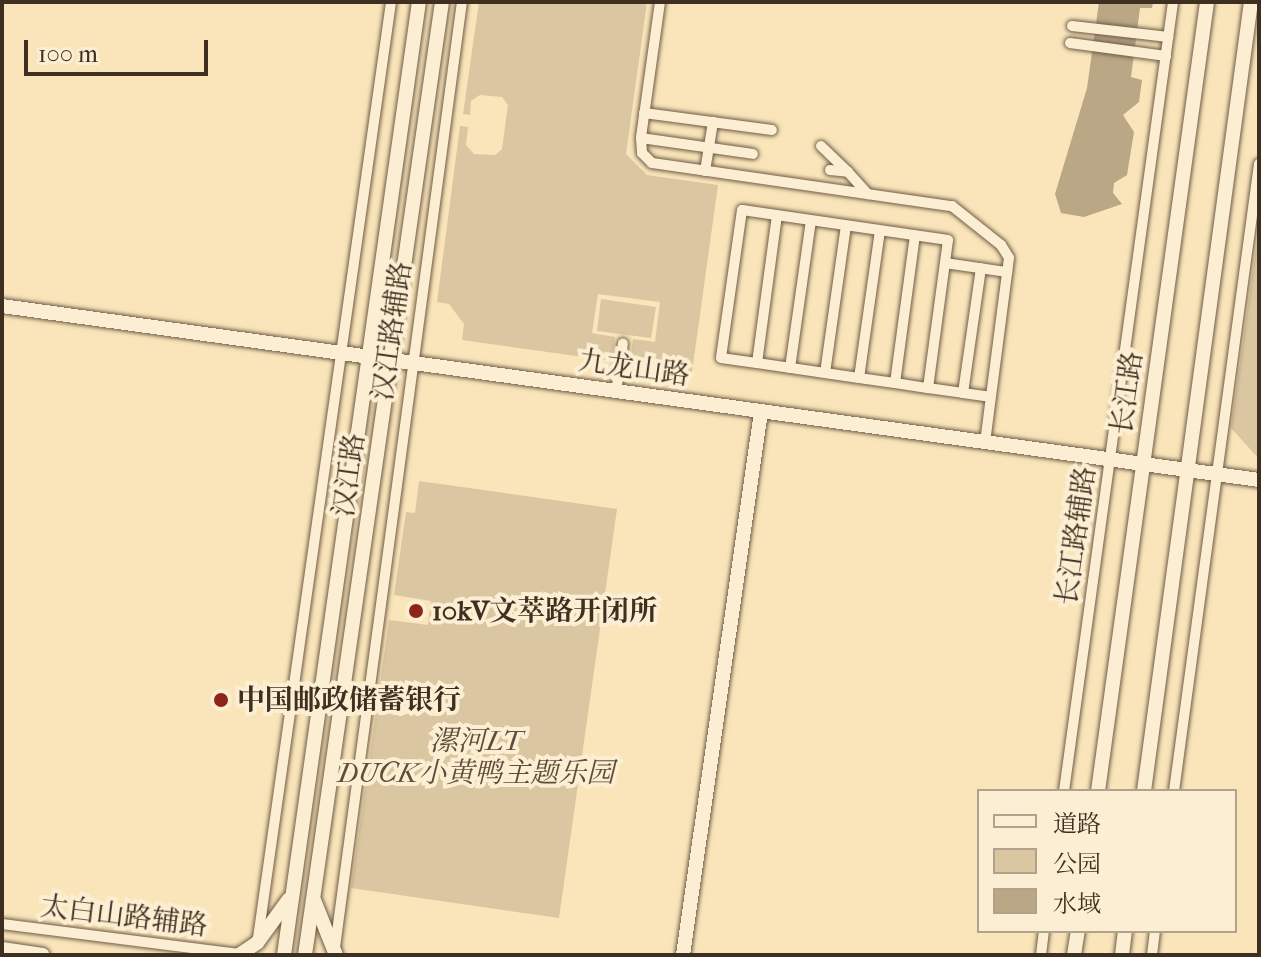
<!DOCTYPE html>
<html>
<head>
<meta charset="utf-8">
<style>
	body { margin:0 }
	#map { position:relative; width:1261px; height:957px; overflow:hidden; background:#fae5ba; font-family:"IM FELL French Canon","Noto Serif SC",serif }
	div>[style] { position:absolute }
	.green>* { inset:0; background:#dac6a0 }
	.water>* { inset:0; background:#baa786 }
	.roads { filter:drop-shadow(0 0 2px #6e5c47) drop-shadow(0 0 2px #6e5c47) }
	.street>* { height:10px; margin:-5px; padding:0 5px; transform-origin:5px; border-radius:5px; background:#fceed2 }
	.secondary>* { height:14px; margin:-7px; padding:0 7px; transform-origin:7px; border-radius:7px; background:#fceed2 }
	.dots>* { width:22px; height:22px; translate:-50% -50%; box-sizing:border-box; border:4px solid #fceed2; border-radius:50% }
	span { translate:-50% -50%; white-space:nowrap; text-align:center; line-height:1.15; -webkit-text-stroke:8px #fceed2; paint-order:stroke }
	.street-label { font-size:28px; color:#3f2f21 }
	.poi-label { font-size:28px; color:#3f2f21; font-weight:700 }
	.left { translate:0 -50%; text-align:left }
	.park-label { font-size:28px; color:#5e4d3a; font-style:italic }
	.frame { position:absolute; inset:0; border:4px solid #3f2f21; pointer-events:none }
	.legend { position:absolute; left:977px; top:789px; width:260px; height:144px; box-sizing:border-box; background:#fceed2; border:2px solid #b0a28b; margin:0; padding:10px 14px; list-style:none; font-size:24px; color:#3f2f21 }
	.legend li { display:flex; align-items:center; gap:16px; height:40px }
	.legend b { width:40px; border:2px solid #b0a28b }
	.scale { position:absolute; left:24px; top:40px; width:184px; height:36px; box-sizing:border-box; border:4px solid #3f2f21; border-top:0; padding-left:10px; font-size:24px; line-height:28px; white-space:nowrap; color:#3f2f21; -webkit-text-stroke:6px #fceed2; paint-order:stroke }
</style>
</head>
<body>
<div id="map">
	<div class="green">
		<i style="clip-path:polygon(479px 2px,647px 2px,626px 154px,647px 175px,718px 185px,692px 372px,630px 363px,633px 339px,655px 342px,660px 302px,598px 294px,592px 333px,615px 337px,612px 361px,462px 340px,464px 324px,449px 304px,437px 302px,460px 126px,468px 127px,466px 145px,474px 154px,495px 155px,502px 149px,508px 105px,502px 97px,480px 95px,471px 101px,470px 115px,463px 114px)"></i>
		<i style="clip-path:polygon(1259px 226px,1257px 311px,1259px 459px,1231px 428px)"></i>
		<i style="clip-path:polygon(601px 299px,656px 307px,651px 338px,597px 331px)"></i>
		<i style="clip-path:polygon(419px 481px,617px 509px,559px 918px,351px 888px,389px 620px,428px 625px,431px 601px,394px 595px,406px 512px,415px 513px)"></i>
	</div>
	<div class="water">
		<i style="clip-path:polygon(1099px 2px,1153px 2px,1152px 8px,1140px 8px,1131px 77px,1142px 80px,1139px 102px,1123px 115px,1134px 132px,1127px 175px,1114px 183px,1113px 193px,1122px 204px,1084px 217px,1061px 213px,1055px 194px,1087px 88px)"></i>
	</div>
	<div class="roads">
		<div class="street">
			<i style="left:660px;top:2px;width:137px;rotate:98deg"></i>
			<i style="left:641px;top:138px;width:15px;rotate:86deg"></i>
			<i style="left:642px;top:153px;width:14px;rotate:45deg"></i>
			<i style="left:652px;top:163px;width:303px;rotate:8.2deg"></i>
			<i style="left:952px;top:206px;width:63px;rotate:38.5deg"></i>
			<i style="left:1001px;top:245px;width:15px;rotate:58deg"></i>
			<i style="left:1009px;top:258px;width:186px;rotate:97.4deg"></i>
			<i style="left:1072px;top:26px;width:97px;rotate:6.5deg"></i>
			<i style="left:1070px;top:43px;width:97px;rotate:7.7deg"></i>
			<i style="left:644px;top:113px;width:129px;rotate:7.6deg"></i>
			<i style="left:641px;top:138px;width:113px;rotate:8.1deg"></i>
			<i style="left:821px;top:146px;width:37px;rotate:44deg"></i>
			<i style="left:830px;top:170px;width:18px;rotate:6deg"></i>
			<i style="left:848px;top:172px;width:30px;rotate:48deg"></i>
			<i style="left:705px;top:171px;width:50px;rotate:-80.7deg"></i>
			<i style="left:945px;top:263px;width:63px;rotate:8.3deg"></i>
			<i style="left:757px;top:363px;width:149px;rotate:-82.3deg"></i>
			<i style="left:790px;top:368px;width:149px;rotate:-81.9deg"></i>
			<i style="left:825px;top:373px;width:149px;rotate:-81.9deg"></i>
			<i style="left:859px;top:378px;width:149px;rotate:-81.9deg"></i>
			<i style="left:895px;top:383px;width:149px;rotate:-82.3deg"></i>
			<i style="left:928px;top:388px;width:149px;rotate:-82.3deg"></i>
			<i style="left:948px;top:240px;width:208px;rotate:-171.7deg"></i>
			<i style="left:742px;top:210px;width:149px;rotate:98.1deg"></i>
			<i style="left:721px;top:358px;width:36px;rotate:8deg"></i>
			<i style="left:757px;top:363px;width:103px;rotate:8.4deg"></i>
			<i style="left:859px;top:378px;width:36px;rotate:8deg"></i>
			<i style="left:895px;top:383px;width:33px;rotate:9deg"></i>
			<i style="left:928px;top:388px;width:35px;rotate:8deg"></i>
			<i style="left:963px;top:393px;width:27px;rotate:8deg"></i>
			<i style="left:616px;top:392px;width:49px;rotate:-81.9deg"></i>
			<i style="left:963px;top:393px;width:126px;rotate:-81.8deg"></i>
			<i style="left:1064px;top:791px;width:796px;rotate:-82.13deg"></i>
			<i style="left:1174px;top:791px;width:633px;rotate:-82.28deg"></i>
			<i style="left:2px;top:924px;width:241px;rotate:7.2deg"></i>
			<i style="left:258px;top:938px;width:945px;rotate:-81.91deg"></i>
			<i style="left:335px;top:947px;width:953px;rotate:-82.35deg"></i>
			<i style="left:1041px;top:955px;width:24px;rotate:-83deg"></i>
			<i style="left:1152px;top:955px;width:24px;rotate:-83deg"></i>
		</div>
		<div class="secondary">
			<i style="left:2px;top:306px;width:1269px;rotate:7.88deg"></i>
			<i style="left:1098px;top:791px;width:796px;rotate:-82.13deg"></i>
			<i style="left:1144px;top:791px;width:796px;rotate:-82.28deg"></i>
			<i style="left:314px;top:900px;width:59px;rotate:68.2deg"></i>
			<i style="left:2px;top:949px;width:41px;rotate:8.3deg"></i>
			<i style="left:239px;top:955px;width:22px;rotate:-34deg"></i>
			<i style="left:257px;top:943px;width:54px;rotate:-54deg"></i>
			<i style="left:284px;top:955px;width:963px;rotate:-81.94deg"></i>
			<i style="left:305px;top:955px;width:963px;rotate:-81.82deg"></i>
			<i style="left:683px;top:955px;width:549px;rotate:-81.83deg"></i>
			<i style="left:1074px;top:955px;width:24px;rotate:-81deg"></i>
			<i style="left:1122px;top:955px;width:24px;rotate:-83deg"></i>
		</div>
	</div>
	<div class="dots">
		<i style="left:416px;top:611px;background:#8f2418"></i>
		<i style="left:221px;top:700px;background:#8f2418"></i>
	</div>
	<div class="street-label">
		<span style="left:392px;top:331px;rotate:-82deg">汉江路辅路</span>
		<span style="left:634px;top:368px;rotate:8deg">九龙山路</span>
		<span style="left:1127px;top:393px;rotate:-82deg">长江路</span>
		<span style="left:349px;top:475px;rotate:-82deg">汉江路</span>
		<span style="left:1076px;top:536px;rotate:-82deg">长江路辅路</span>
		<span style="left:124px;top:916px;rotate:7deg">太白山路辅路</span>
	</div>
	<div class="poi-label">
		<span class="left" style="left:432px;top:611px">10kV文萃路开闭所</span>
		<span class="left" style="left:237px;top:700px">中国邮政储蓄银行</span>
	</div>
	<div class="park-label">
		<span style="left:476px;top:757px">漯河LT<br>DUCK小黄鸭主题乐园</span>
	</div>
	<div class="frame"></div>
	<ul class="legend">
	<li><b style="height:10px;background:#fceed2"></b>道路</li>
	<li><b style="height:22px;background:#dac6a0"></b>公园</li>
	<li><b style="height:22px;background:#baa786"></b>水域</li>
	</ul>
	<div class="scale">100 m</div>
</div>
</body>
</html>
